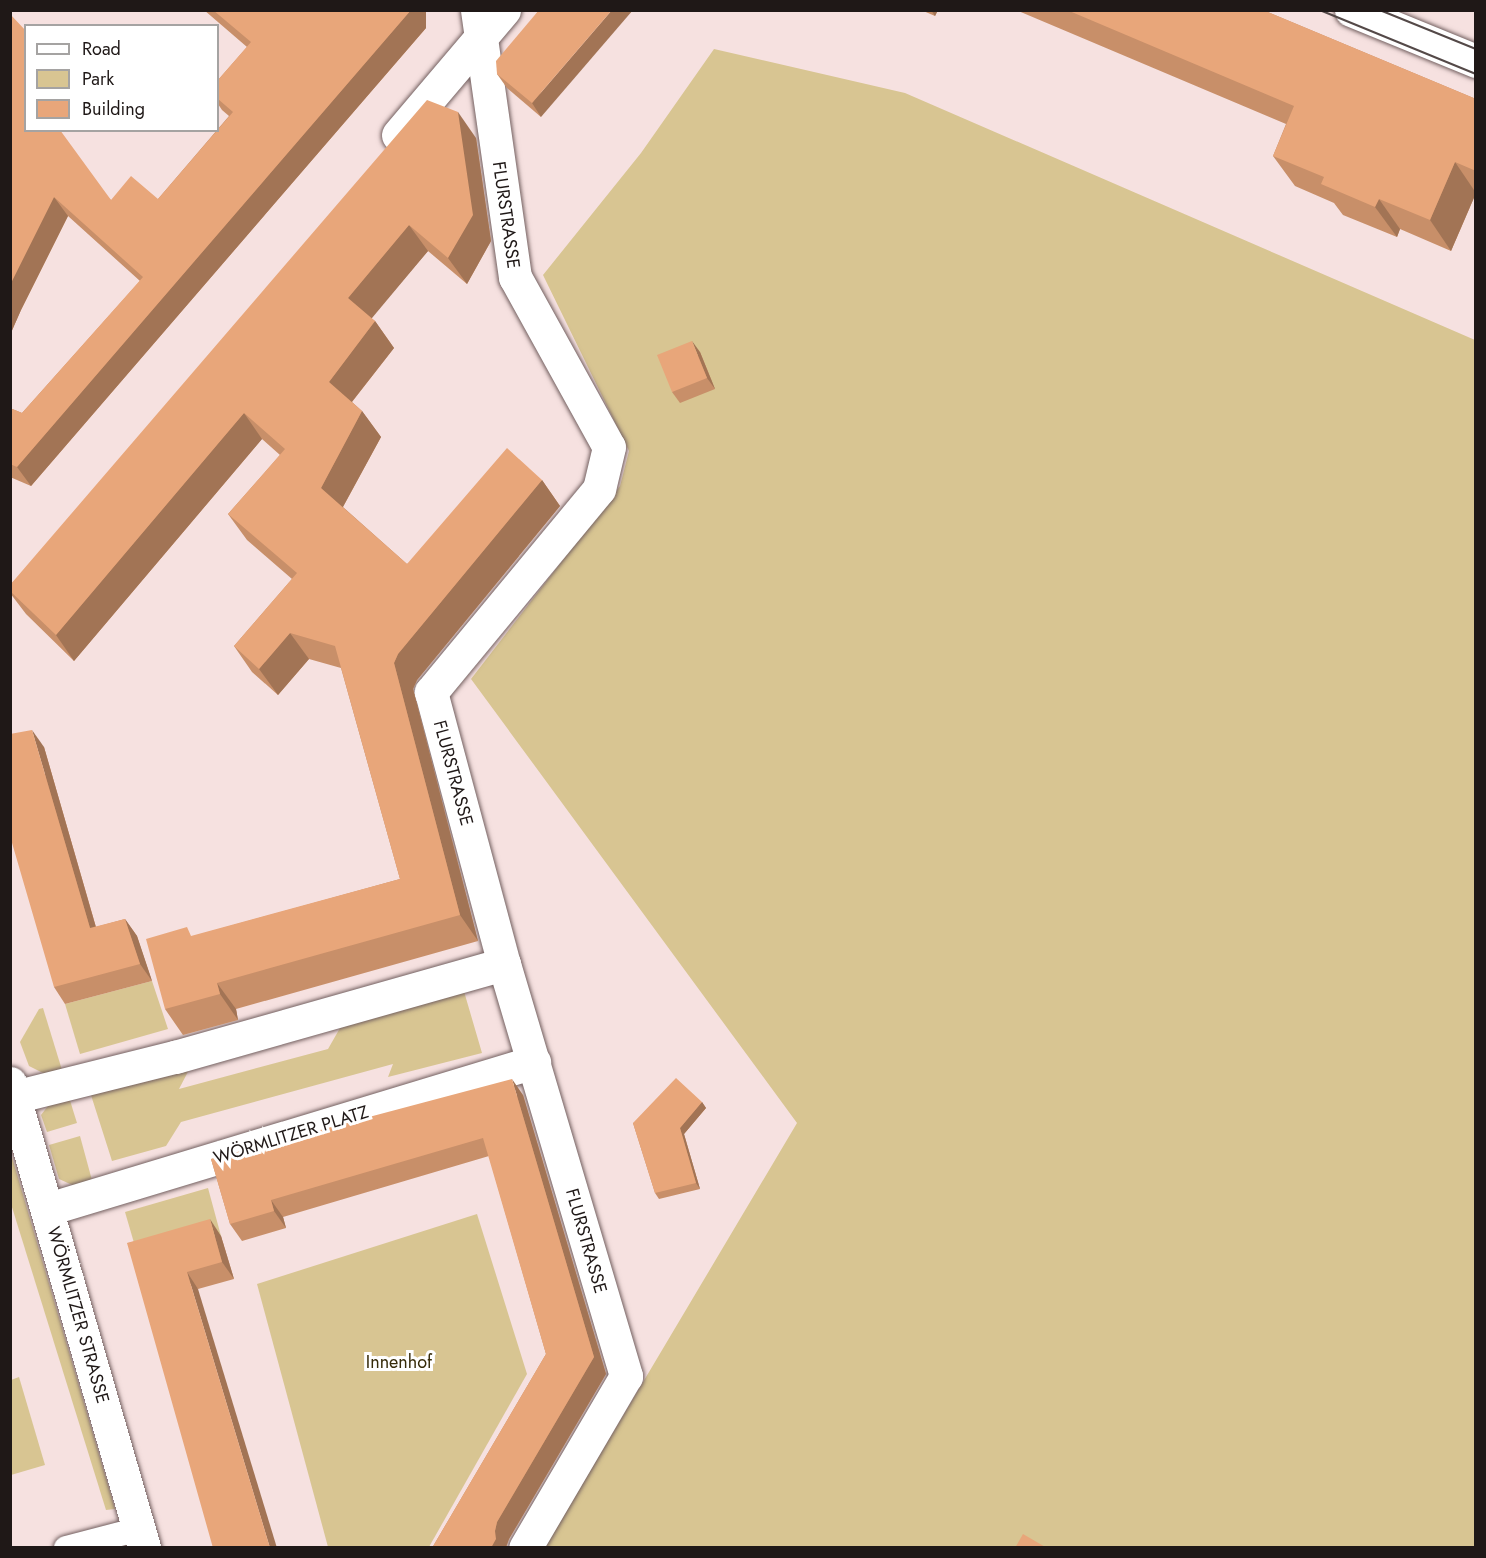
<!DOCTYPE html>
<html>
<head>
<meta charset="utf-8">
<style>
	body { margin:0 }
	#map { position:relative; width:1486px; height:1558px; overflow:hidden; background:#f6e1e0; font-family:Jost,sans-serif }
	div>[style] { position:absolute }
	.green>* { inset:0; background:#d8c592 }
	.roads { filter:drop-shadow(0 0 2px #736060) drop-shadow(0 0 2px #736060) }
	.pedestrian>* { height:24px; margin:-12px; padding:0 12px; transform-origin:12px; border-radius:12px; background:#fff }
	.minor>* { height:33px; margin:-16.5px; padding:0 16.5px; transform-origin:16.5px; border-radius:16.5px; background:#fff }
	.tertiary>* { height:33px; margin:-16.5px; padding:0 16.5px; transform-origin:16.5px; border-radius:16.5px; background:#fff }
	.tram>* { height:1.5px; margin:-0.75px; padding:0 0.75px; transform-origin:0.75px; border-radius:0.75px; background:#544948 }
	.wall>* { inset:0; background:#c88f69 }
	.shaded-wall>* { inset:0; background:#a27455 }
	.building>* { inset:0; background:#e8a67a }
	span { translate:-50% -50%; white-space:nowrap; text-align:center; line-height:1.15; -webkit-text-stroke:6px #fff; paint-order:stroke }
	.street-label { font-size:18px; color:#1f1817 }
	.park-label { font-size:18px; color:#362b09 }
	.frame { position:absolute; inset:0; border:12px solid #1f1817; pointer-events:none }
	.legend { position:absolute; left:24px; top:24px; width:195px; height:108px; box-sizing:border-box; background:#fff; border:2px solid #a5a3a2; margin:0; padding:8px 10px; list-style:none; font-size:18px; color:#1f1817 }
	.legend li { display:flex; align-items:center; gap:12px; height:30px }
	.legend b { width:30px; border:2px solid #a5a3a2 }
</style>
</head>
<body>
<div id="map">
	<div class="green">
		<i style="clip-path:polygon(714px 49px,905px 93px,1475px 340px,1475px 1547px,545px 1547px,797px 1123px,471px 679px,620px 486px,629px 451px,543px 275px,641px 153px)"></i>
		<i style="clip-path:polygon(152px 981px,168px 1029px,80px 1054px,65px 1004px)"></i>
		<i style="clip-path:polygon(463px 988px,482px 1053px,388px 1077px,393px 1064px,181px 1122px,166px 1146px,112px 1161px,90px 1092px,192px 1064px,179px 1089px,328px 1049px,344px 1021px)"></i>
		<i style="clip-path:polygon(43px 1008px,62px 1070px,47px 1075px,29px 1066px,20px 1042px,39px 1009px)"></i>
		<i style="clip-path:polygon(68px 1094px,77px 1123px,47px 1132px,41px 1115px,54px 1098px)"></i>
		<i style="clip-path:polygon(80px 1136px,93px 1184px,79px 1188px,59px 1179px,49px 1145px)"></i>
		<i style="clip-path:polygon(11px 1157px,12px 1157px,115px 1509px,106px 1510px,11px 1204px)"></i>
		<i style="clip-path:polygon(208px 1188px,221px 1236px,139px 1260px,125px 1212px)"></i>
		<i style="clip-path:polygon(477px 1214px,527px 1374px,429px 1547px,328px 1547px,257px 1284px)"></i>
		<i style="clip-path:polygon(19px 1377px,45px 1465px,11px 1475px,11px 1380px)"></i>
	</div>
	<div class="roads">
		<div class="pedestrian">
			<i style="left:66px;top:1548px;width:75px;rotate:-14.6deg"></i>
		</div>
		<div class="minor">
			<i style="left:477px;top:10px;width:270px;rotate:81.9deg"></i>
			<i style="left:515px;top:277px;width:194px;rotate:61.1deg"></i>
			<i style="left:609px;top:447px;width:43px;rotate:103.4deg"></i>
			<i style="left:599px;top:489px;width:264px;rotate:129.6deg"></i>
			<i style="left:431px;top:692px;width:282px;rotate:75deg"></i>
			<i style="left:504px;top:964px;width:430px;rotate:73.5deg"></i>
			<i style="left:626px;top:1376px;width:199px;rotate:120.4deg"></i>
			<i style="left:398px;top:135px;width:164px;rotate:-49.7deg"></i>
			<i style="left:14px;top:1097px;width:166px;rotate:-14deg"></i>
			<i style="left:175px;top:1057px;width:342px;rotate:-15.8deg"></i>
			<i style="left:48px;top:1209px;width:508px;rotate:-16.83deg"></i>
		</div>
		<div class="tertiary">
			<i style="left:1351px;top:10px;width:135px;rotate:22.2deg"></i>
			<i style="left:10px;top:1083px;width:484px;rotate:73.9deg"></i>
		</div>
	</div>
	<div class="tram">
		<i style="left:1320px;top:10px;width:169px;rotate:22.3deg"></i>
		<i style="left:1380px;top:10px;width:104px;rotate:22.1deg"></i>
	</div>
	<div class="wall">
		<i style="clip-path:polygon(204px 10px,426px 10px,426px 28px,31px 486px,10px 477px,10px 408px,22px 413px,140px 281px,68px 216px,21px 310px,10px 335px,10px 14px,26px 130px,111px 200px,158px 199px,229px 116px,222px 110px,218px 104px,218px 80px,247px 47px)"></i>
		<i style="clip-path:polygon(539px 10px,541px 117px,507px 88px,497px 74px)"></i>
		<i style="clip-path:polygon(921px 10px,938px 10px,935px 16px)"></i>
		<i style="clip-path:polygon(1016px 10px,1263px 10px,1476px 99px,1476px 193px,1451px 251px,1400px 229px,1397px 237px,1343px 215px,1334px 203px,1295px 186px,1273px 156px,1286px 124px)"></i>
		<i style="clip-path:polygon(476px 138px,491px 241px,467px 284px,428px 251px,371px 318px,375px 321px,394px 348px,352px 402px,362px 411px,381px 437px,343px 507px,407px 564px,542px 480px,560px 506px,417px 680px,413px 689px,478px 941px,236px 1009px,238px 1020px,183px 1035px,165px 1009px,194px 936px,400px 879px,341px 668px,309px 659px,278px 695px,252px 672px,234px 646px,292px 579px,247px 540px,228px 514px,280px 455px,262px 439px,74px 661px,26px 614px,10px 593px,10px 585px)"></i>
		<i style="clip-path:polygon(700px 352px,715px 389px,680px 403px,672px 392px)"></i>
		<i style="clip-path:polygon(44px 747px,96px 927px,125px 919px,137px 936px,152px 981px,65px 1004px,54px 987px)"></i>
		<i style="clip-path:polygon(523px 1095px,606px 1374px,509px 1539px,506px 1548px,432px 1548px,546px 1354px,489px 1156px,283px 1217px,286px 1228px,242px 1241px,230px 1224px,211px 1159px)"></i>
		<i style="clip-path:polygon(702px 1102px,706px 1108px,684px 1134px,700px 1189px,659px 1199px,655px 1193px,633px 1123px)"></i>
		<i style="clip-path:polygon(221px 1236px,234px 1279px,198px 1289px,127px 1243px)"></i>
	</div>
	<div class="shaded-wall">
		<i style="clip-path:polygon(411px 10px,426px 10px,426px 28px,31px 486px,17px 467px)"></i>
		<i style="clip-path:polygon(612px 10px,633px 10px,541px 117px,532px 103px)"></i>
		<i style="clip-path:polygon(931px 10px,938px 10px,935px 16px)"></i>
		<i style="clip-path:polygon(458px 112px,476px 138px,491px 241px,467px 284px,448px 258px)"></i>
		<i style="clip-path:polygon(1455px 162px,1476px 193px,1451px 251px,1430px 220px)"></i>
		<i style="clip-path:polygon(54px 197px,68px 216px,21px 310px,10px 335px,10px 285px)"></i>
		<i style="clip-path:polygon(1379px 199px,1400px 229px,1397px 237px,1375px 207px)"></i>
		<i style="clip-path:polygon(409px 225px,428px 251px,367px 324px,348px 298px)"></i>
		<i style="clip-path:polygon(375px 321px,394px 348px,347px 408px,329px 382px)"></i>
		<i style="clip-path:polygon(692px 341px,700px 352px,715px 389px,707px 378px)"></i>
		<i style="clip-path:polygon(362px 411px,381px 437px,339px 514px,321px 488px)"></i>
		<i style="clip-path:polygon(244px 413px,262px 439px,74px 661px,56px 635px)"></i>
		<i style="clip-path:polygon(542px 480px,560px 506px,417px 680px,413px 689px,478px 941px,460px 915px,394px 663px,398px 654px)"></i>
		<i style="clip-path:polygon(290px 633px,309px 659px,278px 695px,259px 669px)"></i>
		<i style="clip-path:polygon(32px 730px,44px 747px,101px 945px,90px 928px)"></i>
		<i style="clip-path:polygon(125px 919px,137px 936px,152px 981px,140px 964px)"></i>
		<i style="clip-path:polygon(217px 983px,236px 1009px,238px 1020px,220px 994px)"></i>
		<i style="clip-path:polygon(512px 1079px,523px 1095px,606px 1374px,509px 1539px,506px 1547px,491px 1548px,497px 1522px,594px 1357px)"></i>
		<i style="clip-path:polygon(702px 1102px,706px 1108px,684px 1134px,700px 1189px,696px 1183px,680px 1128px)"></i>
		<i style="clip-path:polygon(271px 1200px,283px 1217px,286px 1228px,274px 1211px)"></i>
		<i style="clip-path:polygon(210px 1219px,221px 1236px,234px 1279px,222px 1262px)"></i>
		<i style="clip-path:polygon(187px 1272px,198px 1289px,277px 1548px,270px 1548px)"></i>
	</div>
	<div class="building">
		<i style="clip-path:polygon(213px 10px,411px 10px,17px 467px,10px 464px,10px 408px,22px 413px,143px 277px,54px 197px,10px 285px,10px 14px,26px 31px,26px 130px,60px 130px,111px 200px,131px 176px,158px 199px,233px 112px,218px 99px,218px 80px,251px 42px)"></i>
		<i style="clip-path:polygon(539px 10px,612px 10px,532px 103px,497px 74px,496px 61px)"></i>
		<i style="clip-path:polygon(1067px 10px,1263px 10px,1476px 99px,1476px 171px,1455px 162px,1430px 220px,1379px 199px,1375px 207px,1321px 184px,1324px 177px,1273px 156px,1294px 106px)"></i>
		<i style="clip-path:polygon(427px 100px,458px 112px,473px 215px,448px 258px,409px 225px,348px 298px,375px 321px,329px 382px,362px 411px,321px 488px,407px 564px,507px 448px,542px 480px,398px 654px,394px 663px,460px 915px,217px 983px,220px 994px,165px 1009px,146px 939px,187px 927px,191px 936px,400px 879px,335px 646px,290px 633px,259px 669px,234px 646px,297px 573px,228px 514px,285px 449px,244px 413px,56px 635px,10px 591px,10px 585px)"></i>
		<i style="clip-path:polygon(692px 341px,707px 378px,672px 392px,657px 355px)"></i>
		<i style="clip-path:polygon(32px 730px,90px 928px,125px 919px,140px 964px,54px 987px,10px 836px,10px 734px)"></i>
		<i style="clip-path:polygon(676px 1078px,702px 1102px,680px 1128px,696px 1183px,655px 1193px,633px 1123px)"></i>
		<i style="clip-path:polygon(512px 1079px,594px 1357px,497px 1522px,495px 1531px,496px 1539px,491px 1548px,432px 1548px,546px 1354px,483px 1138px,271px 1200px,274px 1211px,230px 1224px,211px 1159px)"></i>
		<i style="clip-path:polygon(210px 1219px,222px 1262px,187px 1272px,270px 1548px,213px 1548px,127px 1243px)"></i>
		<i style="clip-path:polygon(1023px 1534px,1047px 1548px,1015px 1548px)"></i>
	</div>
	<div class="street-label">
		<span style="left:506px;top:215px;rotate:82deg">FLURSTRASSE</span>
		<span style="left:453px;top:773px;rotate:75deg">FLURSTRASSE</span>
		<span style="left:291px;top:1135px;rotate:-17deg">WÖRMLITZER PLATZ</span>
		<span style="left:586px;top:1241px;rotate:74deg">FLURSTRASSE</span>
		<span style="left:78px;top:1315px;rotate:74deg">WÖRMLITZER STRASSE</span>
	</div>
	<div class="park-label">
		<span style="left:399px;top:1362px">Innenhof</span>
	</div>
	<div class="frame"></div>
	<ul class="legend">
	<li><b style="height:8px;background:#fff"></b>Road</li>
	<li><b style="height:16px;background:#d8c592"></b>Park</li>
	<li><b style="height:16px;background:#e8a67a"></b>Building</li>
	</ul>
</div>
</body>
</html>
